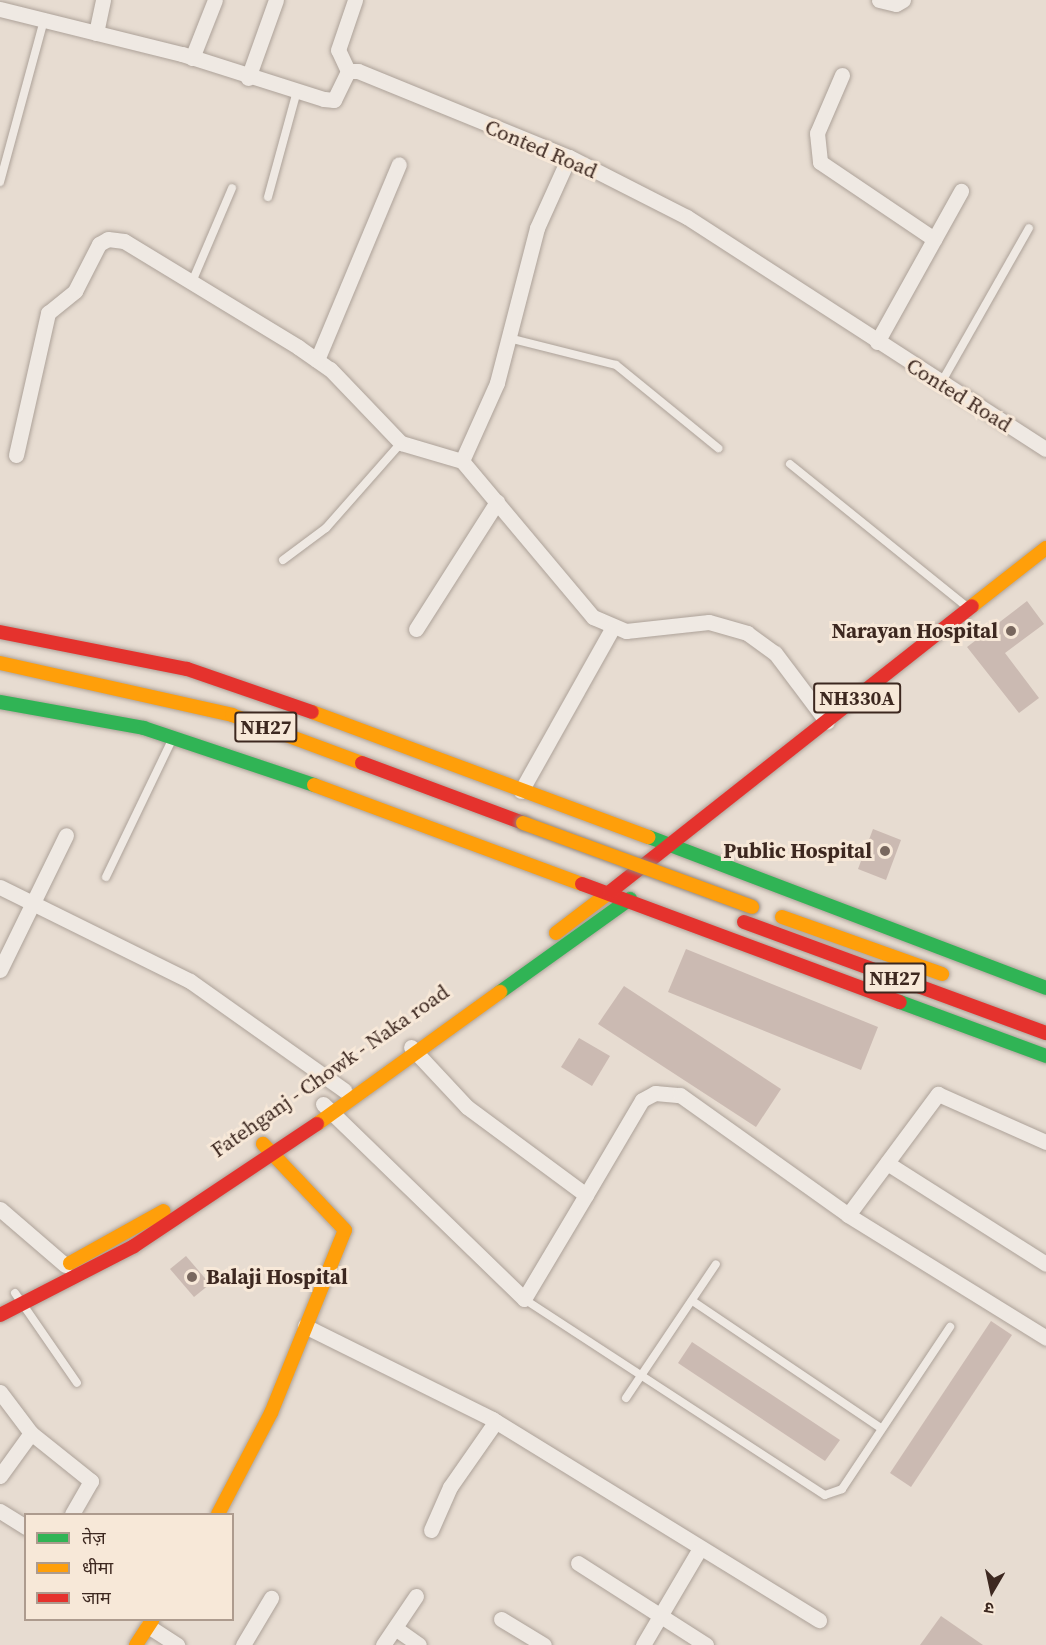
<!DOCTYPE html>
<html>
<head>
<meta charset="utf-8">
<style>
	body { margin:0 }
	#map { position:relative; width:1046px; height:1645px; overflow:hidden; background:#e7dcd1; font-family:"Source Serif 4","Noto Sans Devanagari",serif }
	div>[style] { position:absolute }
	.building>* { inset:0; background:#cbbab2 }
	.roads { filter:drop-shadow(0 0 2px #ada299) drop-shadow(0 0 2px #ada299) }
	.lane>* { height:8px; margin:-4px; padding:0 4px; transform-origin:4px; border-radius:4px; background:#efe9e3 }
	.street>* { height:15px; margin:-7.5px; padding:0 7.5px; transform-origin:7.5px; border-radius:7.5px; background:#efe9e3 }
	.fast>* { height:14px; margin:-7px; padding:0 7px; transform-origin:7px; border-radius:7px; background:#30b455 }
	.slow>* { height:14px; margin:-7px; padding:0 7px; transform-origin:7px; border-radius:7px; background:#ff9f0a }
	.jam>* { height:14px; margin:-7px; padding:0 7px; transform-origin:7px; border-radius:7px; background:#e5322d }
	.bridges { filter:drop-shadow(0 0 2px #928780) drop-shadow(0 0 2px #928780) }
	.slow-bridge>* { height:14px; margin:-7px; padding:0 7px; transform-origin:7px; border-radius:7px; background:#ff9f0a }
	.dots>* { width:16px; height:16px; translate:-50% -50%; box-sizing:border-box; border:3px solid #f7e8d8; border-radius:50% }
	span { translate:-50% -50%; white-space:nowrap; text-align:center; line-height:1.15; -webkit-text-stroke:6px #f7e8d8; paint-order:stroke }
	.shield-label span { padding:2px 4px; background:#f7e8d8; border:2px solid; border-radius:4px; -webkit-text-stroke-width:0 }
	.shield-label { font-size:20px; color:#3d2820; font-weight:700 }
	.street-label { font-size:21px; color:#3d2820 }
	.poi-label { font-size:21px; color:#3d2820; font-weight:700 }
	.right { translate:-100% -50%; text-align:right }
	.left { translate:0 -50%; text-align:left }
	.legend { position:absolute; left:24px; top:1513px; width:210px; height:108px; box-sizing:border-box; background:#f7e8d8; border:2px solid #ad9b8e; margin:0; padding:8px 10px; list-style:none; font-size:18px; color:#3d2820 }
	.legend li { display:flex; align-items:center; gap:12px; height:30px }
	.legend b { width:30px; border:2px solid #ad9b8e }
	.north { position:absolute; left:962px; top:1561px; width:60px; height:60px; -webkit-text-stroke:4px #f7e8d8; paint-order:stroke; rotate:189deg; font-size:16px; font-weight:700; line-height:24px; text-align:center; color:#3d2820 }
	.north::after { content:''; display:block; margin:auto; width:21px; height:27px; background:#3d2820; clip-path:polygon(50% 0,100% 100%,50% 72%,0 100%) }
</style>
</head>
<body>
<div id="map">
	<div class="building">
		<i style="clip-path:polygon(1027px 601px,1044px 624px,1005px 653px,1039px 698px,1019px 713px,967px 647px)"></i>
		<i style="clip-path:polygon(873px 829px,901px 840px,886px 880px,858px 869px)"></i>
		<i style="clip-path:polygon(686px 949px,878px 1027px,861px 1070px,668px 992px)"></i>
		<i style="clip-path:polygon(624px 986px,781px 1089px,756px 1127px,598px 1024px)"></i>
		<i style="clip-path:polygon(579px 1038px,610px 1056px,592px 1086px,561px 1067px)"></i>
		<i style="clip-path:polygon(186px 1256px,210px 1284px,194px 1297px,170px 1269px)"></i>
		<i style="clip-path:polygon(991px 1321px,1012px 1335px,911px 1487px,890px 1473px)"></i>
		<i style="clip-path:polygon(692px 1342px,840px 1440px,825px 1461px,678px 1363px)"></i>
		<i style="clip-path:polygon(941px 1616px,983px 1645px,920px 1645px)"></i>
	</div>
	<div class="roads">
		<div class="lane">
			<i style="left:0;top:182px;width:168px;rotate:-74.8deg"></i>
			<i style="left:268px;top:197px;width:110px;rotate:-74.7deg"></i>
			<i style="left:192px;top:282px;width:102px;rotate:-66.9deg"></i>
			<i style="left:509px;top:338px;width:110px;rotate:14.2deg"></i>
			<i style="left:616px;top:365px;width:132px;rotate:39.1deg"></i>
			<i style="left:941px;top:383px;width:178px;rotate:-60.4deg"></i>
			<i style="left:790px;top:464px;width:225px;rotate:38.9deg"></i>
			<i style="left:283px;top:560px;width:54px;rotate:-36.7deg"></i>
			<i style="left:326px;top:528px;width:113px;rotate:-48.6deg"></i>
			<i style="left:106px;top:877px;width:154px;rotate:-64.3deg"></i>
			<i style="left:15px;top:1293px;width:109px;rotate:55.4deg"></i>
			<i style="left:524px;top:1299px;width:359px;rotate:33.1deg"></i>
			<i style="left:825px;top:1495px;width:18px;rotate:-19deg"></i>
			<i style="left:842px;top:1489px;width:195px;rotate:-56.3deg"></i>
			<i style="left:694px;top:1302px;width:225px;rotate:34deg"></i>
			<i style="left:626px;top:1398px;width:161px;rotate:-56.1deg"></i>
		</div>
		<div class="street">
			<i style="left:879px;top:0;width:17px;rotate:13deg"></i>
			<i style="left:896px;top:4px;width:8px;rotate:-30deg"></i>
			<i style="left:0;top:9px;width:187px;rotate:13.9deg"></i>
			<i style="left:182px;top:54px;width:149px;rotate:17.6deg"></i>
			<i style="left:324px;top:99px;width:10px;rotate:6deg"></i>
			<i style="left:334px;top:100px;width:32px;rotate:-64deg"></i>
			<i style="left:348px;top:71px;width:10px"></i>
			<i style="left:358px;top:71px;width:228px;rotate:22.2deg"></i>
			<i style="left:569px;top:157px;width:132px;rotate:27deg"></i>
			<i style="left:687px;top:217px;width:427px;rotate:32.9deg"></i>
			<i style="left:96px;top:33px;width:34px;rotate:-78deg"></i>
			<i style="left:192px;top:58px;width:62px;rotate:-68.4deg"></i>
			<i style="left:348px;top:71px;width:23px;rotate:-115deg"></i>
			<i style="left:338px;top:50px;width:53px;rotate:-71.2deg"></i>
			<i style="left:842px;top:75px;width:63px;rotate:113.3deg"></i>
			<i style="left:817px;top:133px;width:29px;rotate:84deg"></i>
			<i style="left:820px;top:162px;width:138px;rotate:34deg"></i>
			<i style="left:248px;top:78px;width:83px;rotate:-70.3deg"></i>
			<i style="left:569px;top:157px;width:78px;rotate:114.3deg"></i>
			<i style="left:537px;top:228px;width:160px;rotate:104.5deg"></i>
			<i style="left:497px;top:383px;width:85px;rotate:114.2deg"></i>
			<i style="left:462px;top:461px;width:204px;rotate:50deg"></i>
			<i style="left:593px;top:617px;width:36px;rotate:23deg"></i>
			<i style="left:626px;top:631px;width:83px;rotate:-6.2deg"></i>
			<i style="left:709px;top:622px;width:40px;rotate:16deg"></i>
			<i style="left:747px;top:633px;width:34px;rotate:36deg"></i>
			<i style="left:775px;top:653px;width:86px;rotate:53deg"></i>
			<i style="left:877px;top:342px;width:173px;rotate:-60.9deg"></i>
			<i style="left:317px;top:360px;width:212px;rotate:-67.3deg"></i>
			<i style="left:16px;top:455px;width:146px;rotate:-77.3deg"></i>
			<i style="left:48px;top:313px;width:35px;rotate:-39deg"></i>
			<i style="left:75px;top:291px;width:53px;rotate:-62.9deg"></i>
			<i style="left:99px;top:244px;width:10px;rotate:-29deg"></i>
			<i style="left:108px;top:239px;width:16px;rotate:7deg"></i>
			<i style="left:124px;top:241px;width:204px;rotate:31.3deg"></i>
			<i style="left:298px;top:347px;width:39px;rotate:35deg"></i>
			<i style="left:330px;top:369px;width:103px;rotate:46.2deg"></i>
			<i style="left:401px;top:443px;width:64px;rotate:16.4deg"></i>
			<i style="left:416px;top:629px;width:151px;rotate:-57.5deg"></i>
			<i style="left:521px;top:791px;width:188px;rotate:-60.7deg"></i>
			<i style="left:0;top:887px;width:212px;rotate:26.3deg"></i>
			<i style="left:190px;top:981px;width:189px;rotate:35.3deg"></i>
			<i style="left:0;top:970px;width:150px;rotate:-63.9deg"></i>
			<i style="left:323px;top:1104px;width:280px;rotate:44.1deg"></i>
			<i style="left:524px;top:1299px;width:121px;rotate:-59.2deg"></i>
			<i style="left:586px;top:1195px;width:148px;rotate:-143.5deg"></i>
			<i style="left:467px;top:1107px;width:82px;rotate:-133deg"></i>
			<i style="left:887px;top:1163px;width:188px;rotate:32.4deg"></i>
			<i style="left:586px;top:1195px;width:110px;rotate:-59.5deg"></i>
			<i style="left:642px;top:1100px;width:15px;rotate:-28deg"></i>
			<i style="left:655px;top:1093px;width:25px;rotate:5deg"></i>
			<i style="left:680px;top:1095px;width:206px;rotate:35.5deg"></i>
			<i style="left:848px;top:1215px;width:233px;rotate:31.8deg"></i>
			<i style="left:0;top:1209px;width:86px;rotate:40.7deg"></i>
			<i style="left:848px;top:1215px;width:151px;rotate:-53.4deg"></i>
			<i style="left:938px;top:1094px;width:118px;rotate:24deg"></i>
			<i style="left:305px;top:1326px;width:209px;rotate:26.4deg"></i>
			<i style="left:492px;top:1419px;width:384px;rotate:31.6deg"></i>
			<i style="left:0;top:1392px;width:51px;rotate:52.9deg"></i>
			<i style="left:31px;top:1433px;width:53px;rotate:125.8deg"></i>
			<i style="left:31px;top:1433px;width:77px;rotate:38.7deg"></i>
			<i style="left:91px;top:1481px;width:38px;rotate:120deg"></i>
			<i style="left:0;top:1511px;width:31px;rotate:32deg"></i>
			<i style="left:431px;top:1530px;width:47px;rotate:-66.2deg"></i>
			<i style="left:450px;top:1487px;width:80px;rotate:-55.1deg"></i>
			<i style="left:578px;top:1563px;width:152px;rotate:32.6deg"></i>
			<i style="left:501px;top:1619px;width:50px;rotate:31.2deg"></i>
			<i style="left:148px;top:1626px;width:35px;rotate:33deg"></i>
			<i style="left:395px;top:1628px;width:29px;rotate:35deg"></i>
			<i style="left:243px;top:1645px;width:55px;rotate:-59.2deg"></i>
			<i style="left:383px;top:1645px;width:59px;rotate:-56deg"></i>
			<i style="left:643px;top:1645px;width:110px;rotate:-59.5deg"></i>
		</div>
		<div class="fast">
			<i style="left:0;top:702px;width:146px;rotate:10.2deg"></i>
			<i style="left:144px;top:728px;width:179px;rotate:18.5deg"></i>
			<i style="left:649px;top:837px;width:425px;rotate:20.8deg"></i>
			<i style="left:500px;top:992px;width:160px;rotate:-35.6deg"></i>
			<i style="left:900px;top:1002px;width:156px;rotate:20.3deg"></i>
		</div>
		<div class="slow">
			<i style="left:972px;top:606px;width:94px;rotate:-38.1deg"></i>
			<i style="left:0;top:663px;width:238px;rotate:12.6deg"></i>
			<i style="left:232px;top:715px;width:139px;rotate:20.3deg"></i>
			<i style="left:312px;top:712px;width:359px;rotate:20.4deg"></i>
			<i style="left:314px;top:785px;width:286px;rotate:20.3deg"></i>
			<i style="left:782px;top:917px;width:170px;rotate:19.6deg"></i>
			<i style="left:556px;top:933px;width:68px;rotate:-37.2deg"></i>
			<i style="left:317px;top:1124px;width:226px;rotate:-35.8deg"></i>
			<i style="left:70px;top:1263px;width:107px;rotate:-29deg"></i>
			<i style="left:218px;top:1514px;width:114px;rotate:-62.3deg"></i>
			<i style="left:271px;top:1413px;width:197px;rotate:-68deg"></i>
			<i style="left:345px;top:1230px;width:119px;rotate:-133.6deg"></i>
			<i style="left:136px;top:1645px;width:30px;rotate:-57deg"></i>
		</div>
		<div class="jam">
			<i style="left:0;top:632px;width:191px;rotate:11.2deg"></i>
			<i style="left:187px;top:669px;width:132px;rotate:19deg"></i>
			<i style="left:362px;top:763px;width:172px;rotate:20.4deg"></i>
			<i style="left:582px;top:884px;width:339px;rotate:20.4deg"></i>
			<i style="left:610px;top:892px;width:461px;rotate:-38.3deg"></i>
			<i style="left:744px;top:922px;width:322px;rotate:20.2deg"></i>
			<i style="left:0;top:1315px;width:151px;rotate:-27.2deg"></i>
			<i style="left:134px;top:1246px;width:220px;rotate:-33.7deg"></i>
		</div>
	</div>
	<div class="bridges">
		<div class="slow-bridge">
			<i style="left:523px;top:823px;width:244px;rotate:20.1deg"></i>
		</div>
	</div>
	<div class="dots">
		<i style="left:1011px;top:631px;background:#78675e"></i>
		<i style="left:885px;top:851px;background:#78675e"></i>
		<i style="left:192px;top:1277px;background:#78675e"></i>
	</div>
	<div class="shield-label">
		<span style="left:857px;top:698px">NH330A</span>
		<span style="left:266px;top:727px">NH27</span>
		<span style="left:895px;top:978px">NH27</span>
	</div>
	<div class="street-label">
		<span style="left:541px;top:149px;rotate:23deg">Conted Road</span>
		<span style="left:959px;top:395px;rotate:32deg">Conted Road</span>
		<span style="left:330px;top:1071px;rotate:-35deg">Fatehganj - Chowk - Naka road</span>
	</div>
	<div class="poi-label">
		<span class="right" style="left:998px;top:631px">Narayan Hospital</span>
		<span class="right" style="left:872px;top:851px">Public Hospital</span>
		<span class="left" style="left:206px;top:1277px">Balaji Hospital</span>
	</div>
	<ul class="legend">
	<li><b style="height:8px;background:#30b455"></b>तेज़</li>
	<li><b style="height:8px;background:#ff9f0a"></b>धीमा</li>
	<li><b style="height:8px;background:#e5322d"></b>जाम</li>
	</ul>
	<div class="north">उ</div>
</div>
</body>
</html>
